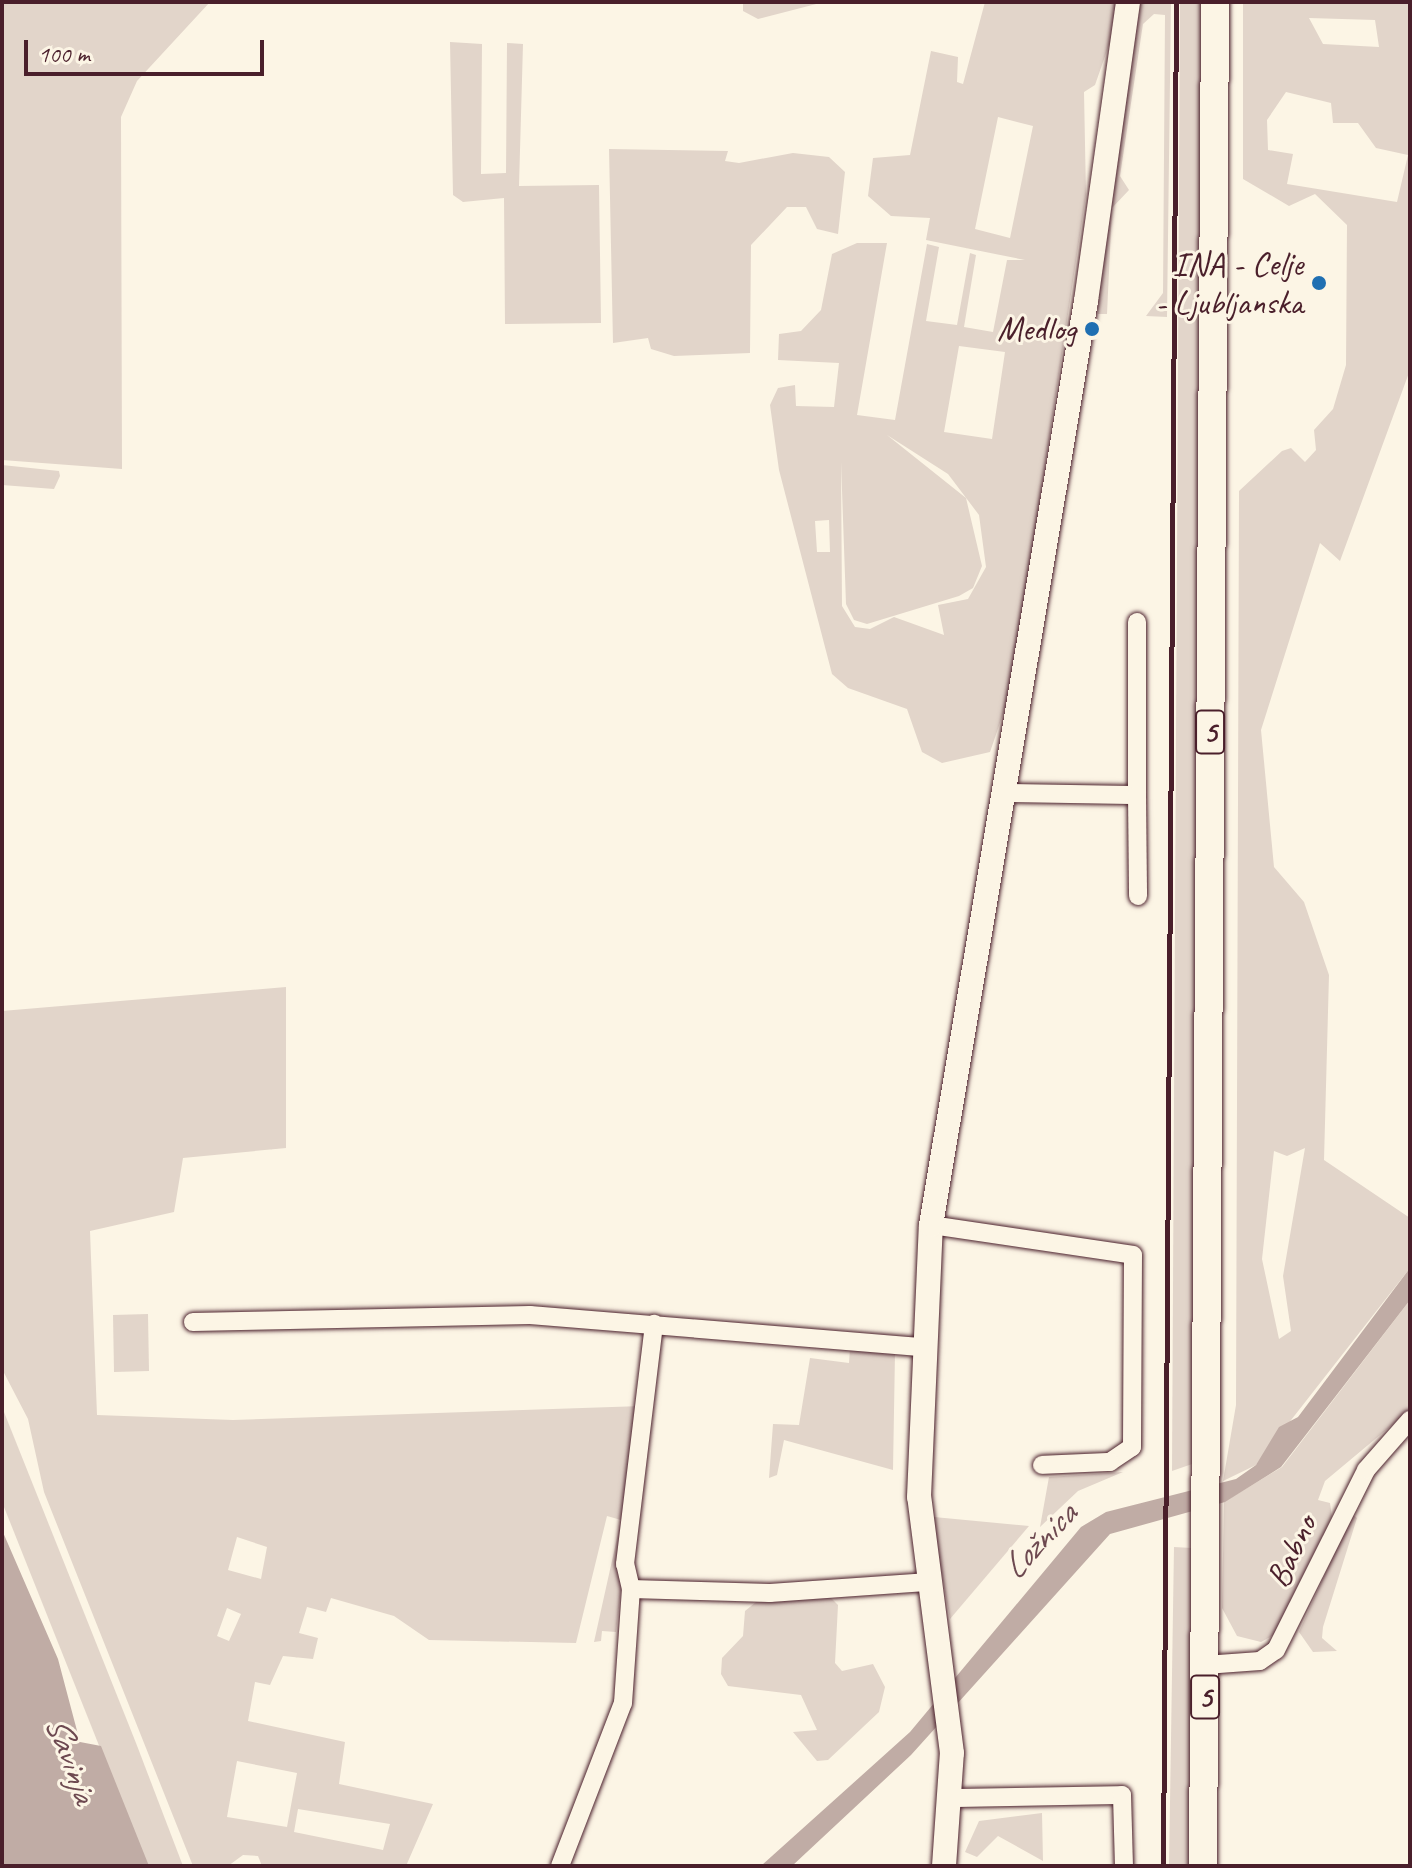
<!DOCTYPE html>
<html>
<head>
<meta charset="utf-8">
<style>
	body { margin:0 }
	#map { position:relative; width:1412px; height:1868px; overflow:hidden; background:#fcf5e5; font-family:Caveat,sans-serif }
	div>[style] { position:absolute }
	.green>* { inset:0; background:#e2d5ca }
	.water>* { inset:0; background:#c0aca5 }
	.roads { filter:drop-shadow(0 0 2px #4a1f2b) drop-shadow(0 0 2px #4a1f2b) }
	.street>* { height:18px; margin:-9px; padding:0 9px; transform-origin:9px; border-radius:9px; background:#fcf5e5 }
	.secondary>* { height:24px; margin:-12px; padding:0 12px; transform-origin:12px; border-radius:12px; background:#fcf5e5 }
	.primary>* { height:28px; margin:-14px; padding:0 14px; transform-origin:14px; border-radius:14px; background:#fcf5e5 }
	.rail>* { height:5px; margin:-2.5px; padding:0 2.5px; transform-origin:2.5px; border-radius:2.5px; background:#4a1f2b }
	.dots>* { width:22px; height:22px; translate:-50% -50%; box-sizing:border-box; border:4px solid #fcf5e5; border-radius:50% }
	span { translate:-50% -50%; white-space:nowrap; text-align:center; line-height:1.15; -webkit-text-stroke:6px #fcf5e5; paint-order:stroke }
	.shield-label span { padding:2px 6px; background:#fcf5e5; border:2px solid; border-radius:6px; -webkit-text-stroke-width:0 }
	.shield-label { font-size:32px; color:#4a1f2b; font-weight:700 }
	.poi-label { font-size:34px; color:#4a1f2b }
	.right { translate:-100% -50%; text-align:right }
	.street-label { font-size:34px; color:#4a1f2b }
	.water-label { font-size:36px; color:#6d4950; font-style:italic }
	.frame { position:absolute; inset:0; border:4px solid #4a1f2b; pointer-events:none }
	.scale { position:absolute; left:24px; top:40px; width:240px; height:36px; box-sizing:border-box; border:4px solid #4a1f2b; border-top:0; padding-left:10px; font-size:24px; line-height:28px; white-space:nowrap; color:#4a1f2b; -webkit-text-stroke:6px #fcf5e5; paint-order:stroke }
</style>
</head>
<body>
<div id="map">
	<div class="green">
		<i style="clip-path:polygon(2px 2px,210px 2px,137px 81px,121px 117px,122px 469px,2px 460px)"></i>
		<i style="clip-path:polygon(743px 2px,824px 2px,758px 19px,743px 11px)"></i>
		<i style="clip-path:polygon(evenodd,985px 2px,1116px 2px,1111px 39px,1095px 85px,1084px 92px,1086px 195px,1011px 691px,990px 752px,942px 763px,922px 752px,907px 709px,848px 688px,832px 674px,779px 470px,770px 405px,778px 388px,795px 385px,796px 406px,834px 407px,839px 363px,778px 360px,779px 334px,801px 331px,821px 310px,832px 254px,857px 243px,887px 243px,857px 415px,895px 420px,927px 244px,939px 247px,926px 321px,957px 325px,970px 253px,976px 255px,964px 327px,993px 332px,1007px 260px,1025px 260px,926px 240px,930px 218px,891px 216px,868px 196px,873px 158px,910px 155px,931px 51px,958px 57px,957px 82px,963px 84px,985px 2px,998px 117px,1033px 126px,1010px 238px,975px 229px,998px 117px,985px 2px,959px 346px,1005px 352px,992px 439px,944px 432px,959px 346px,985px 2px,887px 435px,948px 474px,979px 515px,986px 567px,968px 599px,938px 605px,944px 635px,894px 617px,870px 629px,855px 627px,842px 606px,841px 462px,846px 604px,854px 620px,867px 624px,959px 596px,973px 588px,982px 566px,966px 498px,887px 435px,985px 2px,829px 520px,830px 552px,817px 552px,815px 521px,829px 520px)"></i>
		<i style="clip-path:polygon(1140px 2px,1171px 2px,1167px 317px,1146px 316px,1163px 293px,1165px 15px,1154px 14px,1143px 24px,1120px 176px,1129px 190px,1112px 208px,1107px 314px,1098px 314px,1097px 268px)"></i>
		<i style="clip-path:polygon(1180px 2px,1202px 2px,1195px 1463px,1172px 1471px)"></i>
		<i style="clip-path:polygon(evenodd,1243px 2px,1410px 2px,1410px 370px,1340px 561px,1320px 543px,1261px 730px,1274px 867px,1304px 902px,1329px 975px,1324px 1160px,1410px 1218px,1410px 1268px,1256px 1465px,1223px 1481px,1236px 1405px,1239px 491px,1282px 451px,1291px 448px,1305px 462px,1316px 450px,1314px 430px,1333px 409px,1346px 365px,1347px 225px,1315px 194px,1289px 206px,1243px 179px,1243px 2px,1309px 18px,1375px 20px,1379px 47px,1323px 44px,1309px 18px,1243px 2px,1286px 92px,1331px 103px,1333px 123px,1358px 123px,1376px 148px,1408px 155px,1397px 202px,1287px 184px,1293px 154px,1268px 150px,1267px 120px,1286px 92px,1243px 2px,1305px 1148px,1283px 1276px,1291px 1331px,1279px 1339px,1262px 1259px,1274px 1151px,1287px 1156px,1305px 1148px)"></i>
		<i style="clip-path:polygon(450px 42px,482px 44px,481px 174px,506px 173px,507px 43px,523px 44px,519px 186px,599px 185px,601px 323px,505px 324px,504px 198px,463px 202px,453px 195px)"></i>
		<i style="clip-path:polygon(609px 149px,728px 151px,725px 161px,739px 163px,793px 153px,829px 157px,845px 172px,838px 234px,817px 229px,806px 207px,787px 207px,751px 245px,750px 353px,674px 356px,651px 349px,648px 338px,613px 343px)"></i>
		<i style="clip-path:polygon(2px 465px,59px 471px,60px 476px,54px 489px,2px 485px)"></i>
		<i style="clip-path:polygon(evenodd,286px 987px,286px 1148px,183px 1158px,174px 1212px,90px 1231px,97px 1415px,233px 1420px,642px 1406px,616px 1632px,602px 1631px,601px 1641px,594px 1642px,621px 1520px,607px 1516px,576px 1643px,429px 1640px,394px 1616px,331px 1598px,326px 1612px,307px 1607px,299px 1633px,318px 1638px,313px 1659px,283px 1656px,270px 1685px,255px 1682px,248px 1721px,345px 1742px,339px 1784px,433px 1804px,406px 1866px,262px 1866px,258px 1856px,243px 1855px,228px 1866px,193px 1866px,44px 1492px,28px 1419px,2px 1369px,2px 1011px,286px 987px,237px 1537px,267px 1547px,261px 1579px,228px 1570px,237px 1537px,286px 987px,227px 1608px,241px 1614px,229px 1641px,217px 1636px,227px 1608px,286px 987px,237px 1761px,297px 1773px,287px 1827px,227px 1817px,237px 1761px,286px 987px,298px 1809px,390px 1824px,383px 1850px,294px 1832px,298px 1809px)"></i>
		<i style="clip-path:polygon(1410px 1300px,1410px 1410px,1325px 1481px,1318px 1500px,1330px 1503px,1332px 1517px,1279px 1632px,1261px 1642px,1237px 1636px,1222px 1608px,1224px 1502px,1282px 1467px)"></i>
		<i style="clip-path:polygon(148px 1314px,149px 1371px,114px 1372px,113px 1315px)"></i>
		<i style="clip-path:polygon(850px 1349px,895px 1353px,893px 1470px,784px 1440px,777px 1475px,769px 1478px,773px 1424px,799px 1425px,810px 1358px,849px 1363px)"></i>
		<i style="clip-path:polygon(2px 1407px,136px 1743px,183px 1866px,147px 1866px,2px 1502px)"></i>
		<i style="clip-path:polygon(1123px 1472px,1078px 1491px,1040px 1527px,1049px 1477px)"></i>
		<i style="clip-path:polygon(1352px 1514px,1357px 1518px,1323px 1627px,1322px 1638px,1337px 1651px,1313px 1652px,1299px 1632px)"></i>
		<i style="clip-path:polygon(934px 1517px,1029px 1526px,950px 1619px,938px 1553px)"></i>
		<i style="clip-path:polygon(1174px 1547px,1192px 1548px,1193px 1866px,1169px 1866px)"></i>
		<i style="clip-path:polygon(830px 1597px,838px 1605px,835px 1663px,842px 1671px,873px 1664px,885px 1687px,879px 1712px,828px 1760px,817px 1761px,793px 1732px,817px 1730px,801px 1695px,728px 1686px,721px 1674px,722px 1658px,743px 1636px,745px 1611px,756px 1602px)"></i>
		<i style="clip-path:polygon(1042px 1813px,1043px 1861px,998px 1836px,977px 1857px,965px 1852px,979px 1821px)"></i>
	</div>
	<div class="water">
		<i style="clip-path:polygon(1410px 1268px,1410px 1300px,1281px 1467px,1225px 1502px,1110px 1534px,911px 1755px,792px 1866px,761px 1866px,910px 1732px,1081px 1527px,1106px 1512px,1236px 1479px,1256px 1465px,1279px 1427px,1298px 1417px)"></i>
		<i style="clip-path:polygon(2px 1530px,58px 1659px,80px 1742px,101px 1746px,149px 1866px,4px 1866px)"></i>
	</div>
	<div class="roads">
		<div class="street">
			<i style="left:1137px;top:622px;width:173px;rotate:90deg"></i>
			<i style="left:1004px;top:793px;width:133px;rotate:0.9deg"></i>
			<i style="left:1137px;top:795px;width:101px;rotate:89.4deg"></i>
			<i style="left:931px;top:1225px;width:204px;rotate:8.4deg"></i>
			<i style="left:1133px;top:1255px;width:192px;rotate:90.3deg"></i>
			<i style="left:1132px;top:1447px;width:27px;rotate:146deg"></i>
			<i style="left:1110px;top:1462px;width:68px;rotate:177.5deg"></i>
			<i style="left:193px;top:1322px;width:337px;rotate:-1.2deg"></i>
			<i style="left:530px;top:1315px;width:391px;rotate:4.7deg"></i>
			<i style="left:631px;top:1589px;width:26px;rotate:-103deg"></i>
			<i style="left:625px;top:1564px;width:242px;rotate:-83.1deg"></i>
			<i style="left:1205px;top:1665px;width:55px;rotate:-4.2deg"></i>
			<i style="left:1260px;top:1661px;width:19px;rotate:-35deg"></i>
			<i style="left:1276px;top:1650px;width:201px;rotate:-63.4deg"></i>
			<i style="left:1366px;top:1470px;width:67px;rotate:-48.7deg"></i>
			<i style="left:952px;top:1798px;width:170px;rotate:-1deg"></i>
			<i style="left:1122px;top:1795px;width:71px;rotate:88.4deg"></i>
			<i style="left:560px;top:1866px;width:175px;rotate:-68.9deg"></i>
			<i style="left:623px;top:1703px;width:114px;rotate:-86deg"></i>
			<i style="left:631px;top:1589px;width:139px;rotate:1.6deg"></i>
			<i style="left:770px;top:1593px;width:156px;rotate:-4deg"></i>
		</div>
		<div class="secondary">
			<i style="left:944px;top:1866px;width:113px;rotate:-86deg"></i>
			<i style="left:952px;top:1753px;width:258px;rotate:-97.3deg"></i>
			<i style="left:919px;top:1497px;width:272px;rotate:-87.5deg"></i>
			<i style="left:931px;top:1225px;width:937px;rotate:-80.48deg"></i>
			<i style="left:1086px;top:301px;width:302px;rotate:-82deg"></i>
		</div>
		<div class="primary">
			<i style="left:1203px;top:1866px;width:1864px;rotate:-89.63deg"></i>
		</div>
	</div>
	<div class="rail">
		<i style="left:1163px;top:1866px;width:1864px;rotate:-89.6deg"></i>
	</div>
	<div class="dots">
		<i style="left:1319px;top:283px;background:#1f6fb2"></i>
		<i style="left:1092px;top:329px;background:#1f6fb2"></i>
	</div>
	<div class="shield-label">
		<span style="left:1210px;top:732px">5</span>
		<span style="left:1205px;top:1697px">5</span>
	</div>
	<div class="poi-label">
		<span class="right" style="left:1303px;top:283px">INA - Celje<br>- Ljubljanska</span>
		<span class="right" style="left:1076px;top:329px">Medlog</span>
	</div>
	<div class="street-label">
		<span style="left:1291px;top:1551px;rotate:-65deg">Babno</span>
	</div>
	<div class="water-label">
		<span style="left:1039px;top:1541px;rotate:-46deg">Ložnica</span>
		<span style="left:71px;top:1759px;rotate:70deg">Savinja</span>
	</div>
	<div class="frame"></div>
	<div class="scale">100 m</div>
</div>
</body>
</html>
